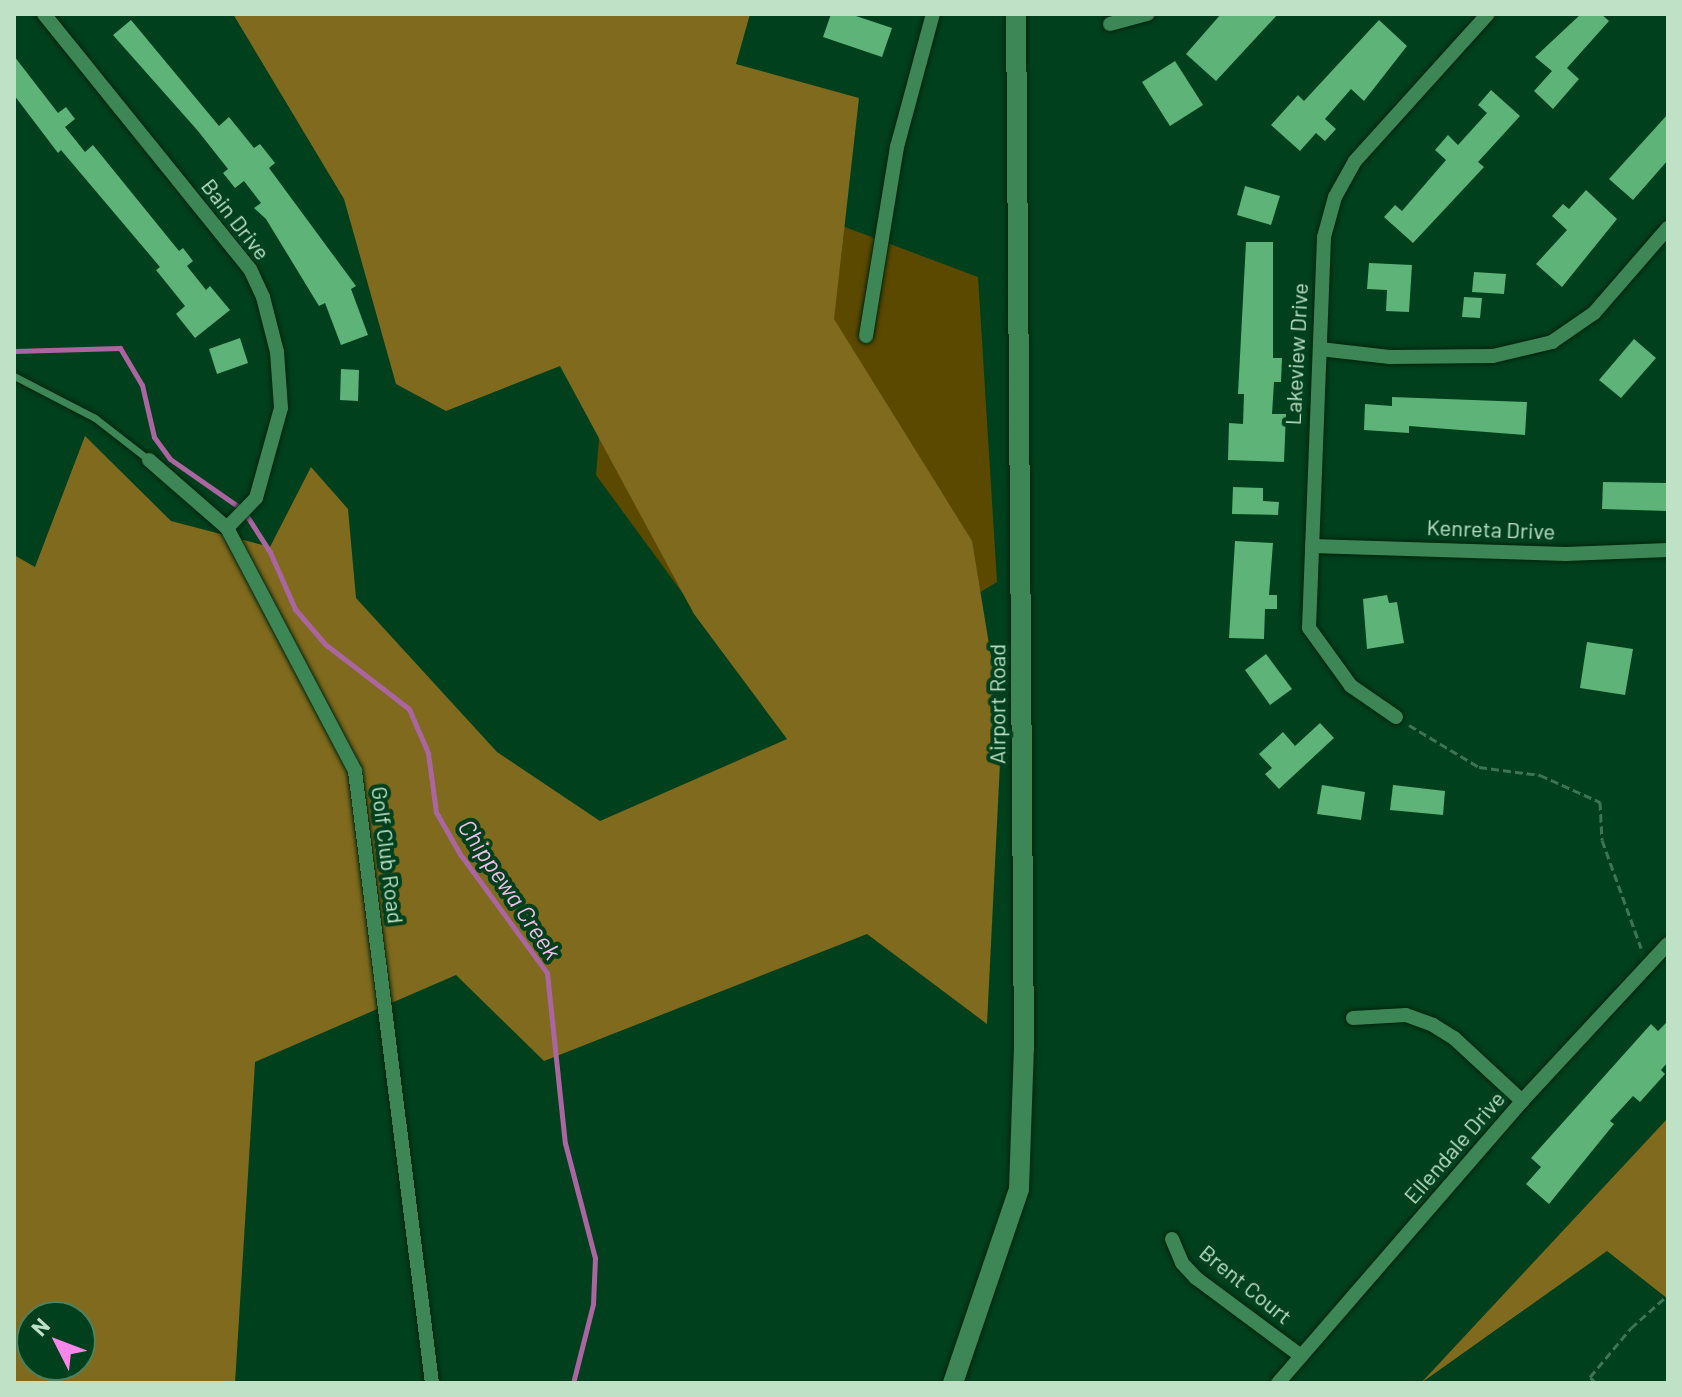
<!DOCTYPE html>
<html>
<head>
<meta charset="utf-8">
<style>
	body { margin:0 }
	#map { position:relative; width:1682px; height:1397px; overflow:hidden; background:#00401d; font-family:Barlow,sans-serif }
	div>[style] { position:absolute }
	.green>* { inset:0; background:#5c4900 }
	.forest>* { inset:0; background:#806a1d }
	.stream>* { height:5px; margin:-2.5px; padding:0 2.5px; transform-origin:2.5px; border-radius:2.5px; background:#ab65a1 }
	.building>* { inset:0; background:#5db378 }
	.path>* { height:3px; margin-top:-1.5px; transform-origin:0; background:repeating-linear-gradient(90deg,#3d7454 0 8px,transparent 0 12px) }
	.roads { filter:drop-shadow(0 0 2px #00240c) drop-shadow(0 0 2px #00240c) }
	.service>* { height:7px; margin:-3.5px; padding:0 3.5px; transform-origin:3.5px; border-radius:3.5px; background:#3d8655 }
	.minor>* { height:14px; margin:-7px; padding:0 7px; transform-origin:7px; border-radius:7px; background:#3d8655 }
	.secondary>* { height:20px; margin:-10px; padding:0 10px; transform-origin:10px; border-radius:10px; background:#3d8655 }
	span { translate:-50% -50%; white-space:nowrap; text-align:center; line-height:1.15; -webkit-text-stroke:8px #00401d; paint-order:stroke }
	.street-label { font-size:22px; color:#bfe2c7 }
	.water-label { font-size:24px; color:#f6bcec; font-style:italic }
	.frame { position:absolute; inset:0; border:16px solid #bfe2c7; pointer-events:none }
	.north { position:absolute; left:16px; top:1301px; width:80px; height:80px; box-sizing:border-box; background:#00401d; border:2px solid #4c8161; border-radius:50%; rotate:312deg; font-size:22px; font-weight:700; line-height:32px; text-align:center; color:#bfe2c7 }
	.north::after { content:''; display:block; margin:auto; width:28px; height:36px; background:#f987e9; clip-path:polygon(50% 0,100% 100%,50% 72%,0 100%) }
</style>
</head>
<body>
<div id="map">
	<div class="green">
		<i style="clip-path:polygon(813px 215px,978px 277px,997px 582px,774px 718px,596px 475px,609px 322px)"></i>
	</div>
	<div class="forest">
		<i style="clip-path:polygon(evenodd,233px 14px,750px 14px,736px 64px,859px 98px,834px 319px,972px 541px,1002px 723px,987px 1024px,867px 934px,544px 1061px,456px 975px,255px 1062px,235px 1383px,14px 1383px,14px 555px,35px 567px,85px 436px,171px 521px,270px 547px,311px 467px,348px 509px,356px 598px,497px 752px,600px 821px,787px 739px,694px 614px,560px 366px,446px 411px,396px 384px,344px 199px,233px 14px,32px 1317px,80px 1317px,80px 1365px,32px 1365px,32px 1317px)"></i>
		<i style="clip-path:polygon(1668px 1118px,1668px 1299px,1607px 1251px,1421px 1383px)"></i>
	</div>
	<div class="stream">
		<i style="left:14px;top:351px;width:106px;rotate:-1.6deg"></i>
		<i style="left:120px;top:348px;width:43px;rotate:59.3deg"></i>
		<i style="left:142px;top:385px;width:53px;rotate:77deg"></i>
		<i style="left:154px;top:437px;width:27px;rotate:54deg"></i>
		<i style="left:170px;top:459px;width:89px;rotate:34.9deg"></i>
		<i style="left:243px;top:510px;width:50px;rotate:57.3deg"></i>
		<i style="left:270px;top:552px;width:62px;rotate:66.3deg"></i>
		<i style="left:295px;top:609px;width:46px;rotate:49.4deg"></i>
		<i style="left:325px;top:644px;width:106px;rotate:37.7deg"></i>
		<i style="left:409px;top:709px;width:48px;rotate:66.6deg"></i>
		<i style="left:428px;top:753px;width:60px;rotate:82.3deg"></i>
		<i style="left:436px;top:812px;width:48px;rotate:60.3deg"></i>
		<i style="left:460px;top:854px;width:147px;rotate:53.8deg"></i>
		<i style="left:547px;top:973px;width:171px;rotate:84deg"></i>
		<i style="left:565px;top:1143px;width:119px;rotate:75.4deg"></i>
		<i style="left:595px;top:1258px;width:46px;rotate:92.5deg"></i>
		<i style="left:593px;top:1304px;width:81px;rotate:104.2deg"></i>
	</div>
	<div class="building">
		<i style="clip-path:polygon(831px 14px,850px 14px,892px 28px,882px 57px,823px 37px)"></i>
		<i style="clip-path:polygon(1221px 14px,1278px 14px,1216px 81px,1186px 54px)"></i>
		<i style="clip-path:polygon(1581px 14px,1601px 14px,1609px 21px,1567px 68px,1579px 79px,1553px 109px,1534px 91px,1552px 71px,1535px 57px)"></i>
		<i style="clip-path:polygon(131px 20px,219px 126px,229px 117px,254px 148px,260px 144px,275px 163px,269px 168px,356px 286px,351px 289px,368px 335px,341px 345px,325px 303px,319px 306px,266px 219px,254px 208px,261px 203px,244px 181px,235px 188px,223px 173px,228px 169px,198px 131px,113px 35px)"></i>
		<i style="clip-path:polygon(1379px 20px,1407px 46px,1364px 101px,1351px 89px,1325px 119px,1336px 129px,1325px 141px,1316px 133px,1300px 151px,1271px 125px,1298px 95px,1304px 101px)"></i>
		<i style="clip-path:polygon(14px 56px,58px 113px,66px 107px,75px 119px,65px 127px,85px 152px,93px 145px,179px 251px,183px 248px,193px 261px,187px 266px,206px 290px,210px 286px,230px 310px,195px 338px,176px 314px,185px 306px,156px 270px,160px 267px,61px 150px,58px 153px,14px 95px)"></i>
		<i style="clip-path:polygon(1175px 61px,1203px 105px,1170px 126px,1142px 82px)"></i>
		<i style="clip-path:polygon(1491px 90px,1520px 116px,1478px 162px,1484px 167px,1413px 243px,1384px 217px,1395px 205px,1402px 211px,1446px 160px,1435px 150px,1448px 135px,1458px 145px,1487px 113px,1478px 105px)"></i>
		<i style="clip-path:polygon(1668px 114px,1668px 160px,1633px 200px,1609px 179px)"></i>
		<i style="clip-path:polygon(1245px 186px,1280px 196px,1271px 225px,1237px 215px)"></i>
		<i style="clip-path:polygon(1586px 190px,1617px 219px,1562px 287px,1536px 264px,1567px 230px,1552px 216px,1563px 204px,1569px 209px)"></i>
		<i style="clip-path:polygon(1246px 242px,1273px 242px,1273px 358px,1282px 358px,1281px 382px,1274px 382px,1272px 414px,1286px 414px,1284px 462px,1228px 460px,1229px 423px,1243px 424px,1244px 394px,1238px 394px)"></i>
		<i style="clip-path:polygon(1369px 263px,1412px 265px,1409px 312px,1386px 311px,1387px 290px,1367px 289px)"></i>
		<i style="clip-path:polygon(1474px 272px,1506px 274px,1504px 294px,1472px 292px)"></i>
		<i style="clip-path:polygon(1464px 297px,1482px 298px,1480px 318px,1462px 317px)"></i>
		<i style="clip-path:polygon(240px 338px,248px 363px,217px 374px,209px 349px)"></i>
		<i style="clip-path:polygon(1634px 339px,1656px 358px,1621px 398px,1599px 380px)"></i>
		<i style="clip-path:polygon(341px 369px,359px 370px,358px 401px,340px 400px)"></i>
		<i style="clip-path:polygon(1392px 397px,1527px 402px,1525px 435px,1409px 426px,1409px 433px,1364px 430px,1365px 404px,1392px 406px)"></i>
		<i style="clip-path:polygon(1603px 482px,1668px 483px,1668px 511px,1602px 509px)"></i>
		<i style="clip-path:polygon(1233px 487px,1263px 488px,1263px 501px,1279px 502px,1278px 515px,1232px 514px)"></i>
		<i style="clip-path:polygon(1235px 541px,1273px 543px,1269px 595px,1277px 595px,1277px 609px,1265px 609px,1264px 639px,1229px 638px)"></i>
		<i style="clip-path:polygon(1387px 595px,1389px 603px,1397px 602px,1404px 643px,1367px 649px,1363px 599px)"></i>
		<i style="clip-path:polygon(1587px 642px,1633px 649px,1625px 695px,1580px 688px)"></i>
		<i style="clip-path:polygon(1266px 654px,1292px 689px,1270px 705px,1245px 670px)"></i>
		<i style="clip-path:polygon(1320px 723px,1334px 738px,1279px 789px,1265px 774px,1272px 768px,1259px 754px,1283px 732px,1295px 746px)"></i>
		<i style="clip-path:polygon(1322px 785px,1365px 792px,1361px 820px,1317px 814px)"></i>
		<i style="clip-path:polygon(1393px 785px,1445px 791px,1443px 815px,1390px 810px)"></i>
		<i style="clip-path:polygon(1668px 1021px,1668px 1062px,1661px 1070px,1665px 1074px,1640px 1102px,1633px 1096px,1610px 1121px,1614px 1124px,1549px 1204px,1526px 1184px,1541px 1167px,1531px 1158px,1651px 1024px,1658px 1031px)"></i>
	</div>
	<div class="path">
		<i style="left:1409px;top:725px;width:82px;rotate:31deg"></i>
		<i style="left:1479px;top:767px;width:62px;rotate:7.5deg"></i>
		<i style="left:1540px;top:775px;width:66px;rotate:24.2deg"></i>
		<i style="left:1600px;top:802px;width:38px;rotate:87deg"></i>
		<i style="left:1602px;top:840px;width:115px;rotate:70.1deg"></i>
		<i style="left:1596px;top:1383px;width:8px;rotate:-135deg"></i>
		<i style="left:1590px;top:1377px;width:64px;rotate:-50.1deg"></i>
		<i style="left:1631px;top:1328px;width:50px;rotate:-41.7deg"></i>
	</div>
	<div class="roads">
		<div class="service">
			<i style="left:14px;top:376px;width:91px;rotate:27.4deg"></i>
			<i style="left:95px;top:418px;width:68px;rotate:37.9deg"></i>
		</div>
		<div class="minor">
			<i style="left:44px;top:14px;width:328px;rotate:51.1deg"></i>
			<i style="left:250px;top:269px;width:31px;rotate:65deg"></i>
			<i style="left:263px;top:297px;width:57px;rotate:75.7deg"></i>
			<i style="left:277px;top:352px;width:56px;rotate:85.9deg"></i>
			<i style="left:281px;top:408px;width:93px;rotate:105.5deg"></i>
			<i style="left:256px;top:498px;width:42px;rotate:134deg"></i>
			<i style="left:1110px;top:24px;width:39px;rotate:-15deg"></i>
			<i style="left:866px;top:336px;width:192px;rotate:-80.7deg"></i>
			<i style="left:897px;top:147px;width:138px;rotate:-74.9deg"></i>
			<i style="left:1320px;top:349px;width:70px;rotate:6.5deg"></i>
			<i style="left:1390px;top:357px;width:103px;rotate:-0.6deg"></i>
			<i style="left:1493px;top:356px;width:61px;rotate:-13.3deg"></i>
			<i style="left:1552px;top:342px;width:51px;rotate:-34.6deg"></i>
			<i style="left:1594px;top:313px;width:113px;rotate:-49deg"></i>
			<i style="left:149px;top:460px;width:103px;rotate:41.1deg"></i>
			<i style="left:227px;top:528px;width:275px;rotate:62.2deg"></i>
			<i style="left:355px;top:771px;width:617px;rotate:82.83deg"></i>
			<i style="left:1312px;top:546px;width:254px;rotate:1.8deg"></i>
			<i style="left:1566px;top:554px;width:102px;rotate:-2.2deg"></i>
			<i style="left:1396px;top:717px;width:55px;rotate:-145.4deg"></i>
			<i style="left:1351px;top:686px;width:72px;rotate:-125.9deg"></i>
			<i style="left:1309px;top:628px;width:391px;rotate:-87.8deg"></i>
			<i style="left:1324px;top:237px;width:41px;rotate:-74.6deg"></i>
			<i style="left:1335px;top:197px;width:41px;rotate:-60.9deg"></i>
			<i style="left:1355px;top:161px;width:198px;rotate:-47.9deg"></i>
			<i style="left:1353px;top:1018px;width:53px;rotate:-3.2deg"></i>
			<i style="left:1406px;top:1015px;width:29px;rotate:20deg"></i>
			<i style="left:1433px;top:1025px;width:25px;rotate:32deg"></i>
			<i style="left:1454px;top:1038px;width:93px;rotate:42.8deg"></i>
			<i style="left:1172px;top:1239px;width:26px;rotate:67deg"></i>
			<i style="left:1182px;top:1263px;width:21px;rotate:47deg"></i>
			<i style="left:1196px;top:1278px;width:131px;rotate:36.6deg"></i>
			<i style="left:1278px;top:1383px;width:373px;rotate:-49.1deg"></i>
			<i style="left:1522px;top:1101px;width:214px;rotate:-47.1deg"></i>
		</div>
		<div class="secondary">
			<i style="left:953px;top:1383px;width:205px;rotate:-71.2deg"></i>
			<i style="left:1019px;top:1189px;width:141px;rotate:-88deg"></i>
			<i style="left:1024px;top:1048px;width:1034px;rotate:-90.44deg"></i>
		</div>
	</div>
	<div class="street-label">
		<span style="left:236px;top:219px;rotate:52deg">Bain Drive</span>
		<span style="left:1296px;top:354px;rotate:-87deg">Lakeview Drive</span>
		<span style="left:1491px;top:529px;rotate:2deg">Kenreta Drive</span>
		<span style="left:997px;top:704px;rotate:-90deg">Airport Road</span>
		<span style="left:388px;top:855px;rotate:83deg">Golf Club Road</span>
		<span style="left:1454px;top:1147px;rotate:-49deg">Ellendale Drive</span>
		<span style="left:1246px;top:1284px;rotate:39deg">Brent Court</span>
	</div>
	<div class="water-label">
		<span style="left:510px;top:889px;rotate:56deg">Chippewa Creek</span>
	</div>
	<div class="frame"></div>
	<div class="north">N</div>
</div>
</body>
</html>
